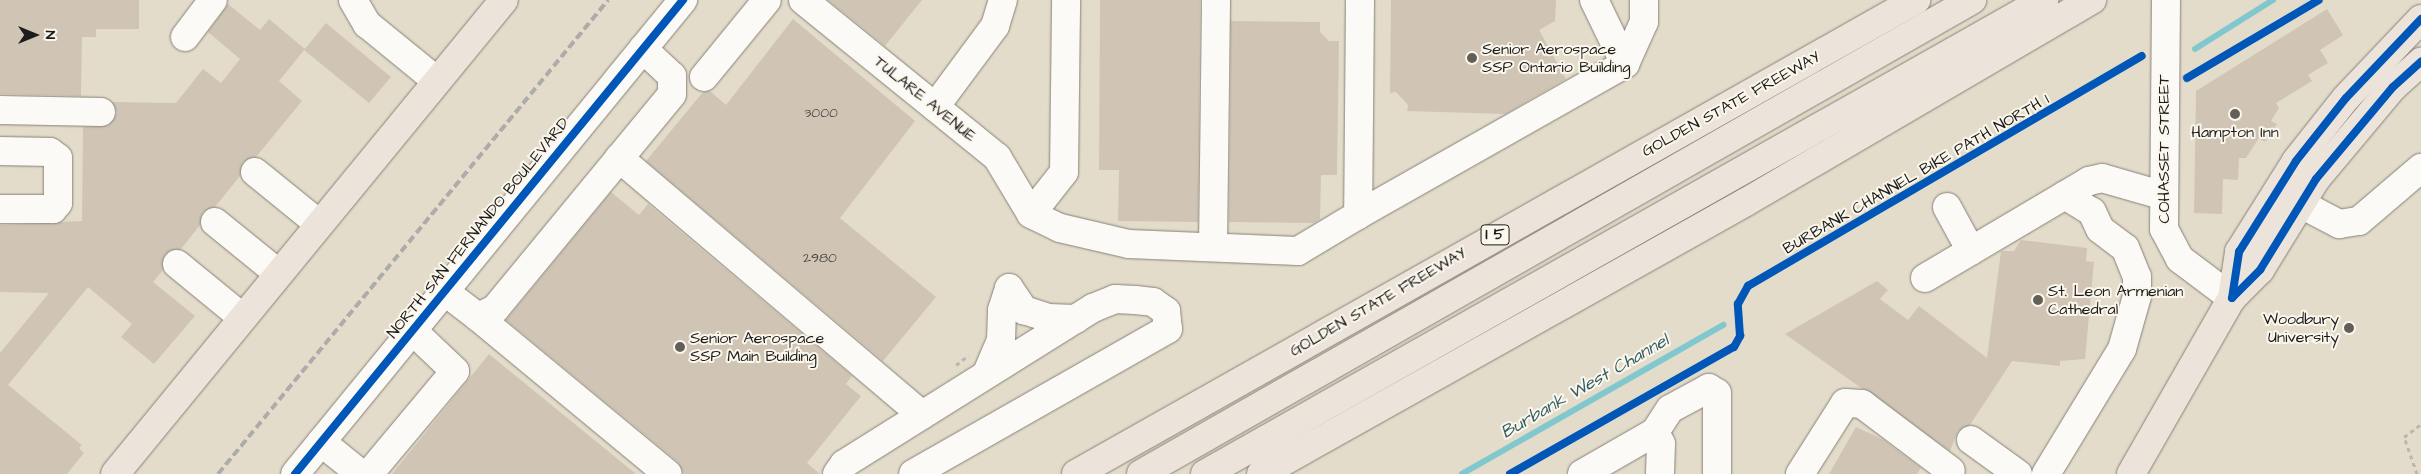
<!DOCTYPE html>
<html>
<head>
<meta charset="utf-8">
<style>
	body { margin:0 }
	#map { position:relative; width:2421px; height:474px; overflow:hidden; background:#e4dcca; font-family:"Architects Daughter",sans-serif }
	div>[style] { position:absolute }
	.stream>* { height:5.5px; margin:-2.75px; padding:0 2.75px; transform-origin:2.75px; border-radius:2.75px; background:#80c8ce }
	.building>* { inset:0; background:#d0c5b5 }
	.path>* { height:3px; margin-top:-1.5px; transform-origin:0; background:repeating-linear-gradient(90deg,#b8b7b3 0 4px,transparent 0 8px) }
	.roads { filter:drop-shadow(0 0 1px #868279) drop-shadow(0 0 1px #868279) }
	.minor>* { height:28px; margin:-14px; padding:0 14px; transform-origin:14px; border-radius:14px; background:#fbfaf7 }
	.major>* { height:28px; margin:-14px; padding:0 14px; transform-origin:14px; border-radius:14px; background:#ece4da }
	.highway>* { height:28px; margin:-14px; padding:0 14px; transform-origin:14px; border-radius:14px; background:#ece4da }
	.rail>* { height:4px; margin-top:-2px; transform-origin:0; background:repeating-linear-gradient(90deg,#aeacaa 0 8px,transparent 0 12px) }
	.cycleway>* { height:8px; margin:-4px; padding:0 4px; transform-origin:4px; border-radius:4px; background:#0057b8 }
	.dots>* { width:14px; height:14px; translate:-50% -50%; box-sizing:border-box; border:2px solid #fbf7ec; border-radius:50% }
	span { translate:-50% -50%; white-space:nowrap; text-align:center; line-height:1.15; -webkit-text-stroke:4px #fbf7ec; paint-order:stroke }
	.number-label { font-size:14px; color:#494642 }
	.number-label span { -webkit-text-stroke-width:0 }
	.shield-label span { padding:1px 4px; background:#fbf7ec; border:1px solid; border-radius:4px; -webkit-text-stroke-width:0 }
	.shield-label { font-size:15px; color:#1c1c1c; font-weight:700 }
	.poi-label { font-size:16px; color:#1c1c1c }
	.left { translate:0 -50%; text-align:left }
	.right { translate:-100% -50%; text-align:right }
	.street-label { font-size:16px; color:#1c1c1c }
	.water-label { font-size:18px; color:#335e64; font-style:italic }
	.north { position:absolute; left:10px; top:10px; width:50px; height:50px; -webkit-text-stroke:4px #fbf7ec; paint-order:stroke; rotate:90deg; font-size:14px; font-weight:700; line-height:20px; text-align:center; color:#1c1c1c }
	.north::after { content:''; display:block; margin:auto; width:18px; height:22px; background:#1c1c1c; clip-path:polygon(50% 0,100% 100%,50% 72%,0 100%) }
</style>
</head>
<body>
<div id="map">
	<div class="stream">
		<i style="left:2195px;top:49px;width:92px;rotate:-32.1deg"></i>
		<i style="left:1462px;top:474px;width:301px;rotate:-29.7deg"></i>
	</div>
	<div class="building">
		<i style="clip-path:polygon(0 0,139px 0,139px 29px,96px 29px,96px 37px,82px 37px,81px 96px,0 94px)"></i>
		<i style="clip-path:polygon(828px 0,922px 0,885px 46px)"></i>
		<i style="clip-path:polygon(1100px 0,1200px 0,1198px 222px,1118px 221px,1119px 170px,1099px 170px)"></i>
		<i style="clip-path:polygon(1391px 0,1556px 0,1555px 21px,1539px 30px,1566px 79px,1505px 114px,1407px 111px,1408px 105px,1396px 92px,1390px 93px)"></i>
		<i style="clip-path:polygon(228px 4px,260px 30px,269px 19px,305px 49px,279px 81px,302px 101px,256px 157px,243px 162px,240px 176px,215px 207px,203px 212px,200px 225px,181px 249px,165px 255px,163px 270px,153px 282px,195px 316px,154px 364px,121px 337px,132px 324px,88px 287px,8px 385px,82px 445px,79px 448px,84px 453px,67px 474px,0 474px,0 353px,49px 293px,0 292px,0 225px,82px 221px,83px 127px,109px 125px,117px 113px,112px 102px,176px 103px,203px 69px,221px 83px,240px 59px,208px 32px)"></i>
		<i style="clip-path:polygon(2327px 9px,2343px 35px,2320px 50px,2328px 63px,2308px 75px,2312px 81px,2276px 103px,2279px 108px,2271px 121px,2277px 124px,2265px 142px,2259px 138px,2246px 158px,2239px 158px,2238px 180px,2223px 179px,2222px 214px,2194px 213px,2196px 91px)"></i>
		<i style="clip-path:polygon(793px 19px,915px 121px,840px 218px,936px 297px,883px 361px,646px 161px,703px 92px,710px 91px,726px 105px)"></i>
		<i style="clip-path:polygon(1231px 21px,1320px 22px,1320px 32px,1329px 41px,1339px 41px,1337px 175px,1321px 175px,1320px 219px,1314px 223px,1229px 222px)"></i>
		<i style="clip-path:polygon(326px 23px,391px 77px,369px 103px,304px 50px)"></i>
		<i style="clip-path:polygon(611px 192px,639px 215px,648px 204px,852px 376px,846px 384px,861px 396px,807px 463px,820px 474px,684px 474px,678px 462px,506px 320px)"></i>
		<i style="clip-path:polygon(2021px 240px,2087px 248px,2086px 261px,2094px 262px,2085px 359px,2060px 361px,2060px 366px,2012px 361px,1970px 425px,1958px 431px,1950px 451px,1785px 334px,1877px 281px,1888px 290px,1880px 299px,1908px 320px,1919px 306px,1987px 358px,2001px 251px,2014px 251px)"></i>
		<i style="clip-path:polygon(489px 354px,636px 474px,392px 474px)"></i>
		<i style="clip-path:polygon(1856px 427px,1882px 439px,1921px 468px,1917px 474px,1829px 474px)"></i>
	</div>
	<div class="path">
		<i style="left:956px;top:365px;width:16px;rotate:-38deg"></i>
		<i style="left:2417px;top:474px;width:39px;rotate:-109deg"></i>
		<i style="left:2404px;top:437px;width:21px;rotate:-37deg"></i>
	</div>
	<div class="roads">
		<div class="minor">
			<i style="left:353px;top:0;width:28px;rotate:60deg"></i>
			<i style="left:367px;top:24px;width:90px;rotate:39.2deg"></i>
			<i style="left:803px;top:0;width:250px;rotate:39deg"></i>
			<i style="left:997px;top:157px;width:66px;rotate:59.2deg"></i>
			<i style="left:1360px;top:0;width:215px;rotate:90.5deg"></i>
			<i style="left:1358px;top:215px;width:307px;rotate:-29.5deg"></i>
			<i style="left:1625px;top:64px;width:71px;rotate:-115.8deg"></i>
			<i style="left:2166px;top:0;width:229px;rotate:90.5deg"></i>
			<i style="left:2164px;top:229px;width:34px;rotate:62deg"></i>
			<i style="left:2180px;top:259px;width:65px;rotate:36.9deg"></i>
			<i style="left:185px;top:37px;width:46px;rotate:-52.9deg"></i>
			<i style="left:1625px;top:64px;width:46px;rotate:-65.7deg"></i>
			<i style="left:1644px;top:22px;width:22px;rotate:-90deg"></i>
			<i style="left:704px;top:77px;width:99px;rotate:-50.7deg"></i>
			<i style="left:935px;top:107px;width:101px;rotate:-53.5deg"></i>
			<i style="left:995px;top:26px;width:27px;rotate:-73deg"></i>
			<i style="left:0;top:110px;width:101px;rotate:1.1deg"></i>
			<i style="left:0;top:151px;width:50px;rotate:1.1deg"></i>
			<i style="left:50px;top:152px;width:10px;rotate:37deg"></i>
			<i style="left:58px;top:158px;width:45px;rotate:90deg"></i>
			<i style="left:58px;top:203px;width:8px;rotate:130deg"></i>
			<i style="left:53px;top:209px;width:53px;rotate:180deg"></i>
			<i style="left:619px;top:158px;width:397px;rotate:40.3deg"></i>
			<i style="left:255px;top:172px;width:82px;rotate:39.1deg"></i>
			<i style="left:2280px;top:193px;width:67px;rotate:27.7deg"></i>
			<i style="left:2339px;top:224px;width:20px;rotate:-9deg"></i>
			<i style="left:2359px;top:221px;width:82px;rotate:-40.5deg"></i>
			<i style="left:1947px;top:207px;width:50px;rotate:61.4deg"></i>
			<i style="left:1031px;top:214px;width:32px;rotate:26deg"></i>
			<i style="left:1060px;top:228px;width:71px;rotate:13.1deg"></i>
			<i style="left:1129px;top:244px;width:169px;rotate:2.4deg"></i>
			<i style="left:1298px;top:251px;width:70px;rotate:-31deg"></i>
			<i style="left:1031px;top:214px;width:53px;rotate:-51.8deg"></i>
			<i style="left:1064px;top:172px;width:172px;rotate:-89.3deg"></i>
			<i style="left:215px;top:222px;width:82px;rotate:39.1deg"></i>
			<i style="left:1213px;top:247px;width:247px;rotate:-89.3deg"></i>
			<i style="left:177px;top:264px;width:85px;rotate:39.3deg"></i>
			<i style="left:1925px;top:278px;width:191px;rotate:-30.6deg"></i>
			<i style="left:2089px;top:181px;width:13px;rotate:-13deg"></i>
			<i style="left:2102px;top:178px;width:61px;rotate:16.1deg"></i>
			<i style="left:1009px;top:288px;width:27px;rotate:56deg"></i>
			<i style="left:1024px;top:310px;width:25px;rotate:18deg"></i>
			<i style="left:1048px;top:318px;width:28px;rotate:2deg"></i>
			<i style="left:444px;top:291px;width:43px;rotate:37.4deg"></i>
			<i style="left:478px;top:317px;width:19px;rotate:-25deg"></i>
			<i style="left:495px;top:309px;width:278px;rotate:-50.5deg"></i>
			<i style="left:672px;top:94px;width:18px;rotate:-90deg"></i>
			<i style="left:672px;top:76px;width:40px;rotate:-137deg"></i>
			<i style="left:478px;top:317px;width:246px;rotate:39.6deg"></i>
			<i style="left:987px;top:373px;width:36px;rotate:-67deg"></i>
			<i style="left:1001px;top:340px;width:30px;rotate:-88deg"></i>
			<i style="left:1002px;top:310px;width:23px;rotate:-72deg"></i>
			<i style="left:1655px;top:432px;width:13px;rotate:63deg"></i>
			<i style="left:1661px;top:444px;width:30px;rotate:92deg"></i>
			<i style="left:1971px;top:440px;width:58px;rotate:35.9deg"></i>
			<i style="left:321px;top:442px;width:51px;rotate:38.7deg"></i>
			<i style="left:295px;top:474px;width:613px;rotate:-50.7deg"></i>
			<i style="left:369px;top:474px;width:134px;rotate:-50.1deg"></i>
			<i style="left:455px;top:371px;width:59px;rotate:-136.4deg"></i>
			<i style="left:837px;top:474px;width:12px;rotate:-55deg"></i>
			<i style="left:844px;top:464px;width:294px;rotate:-32.1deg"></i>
			<i style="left:1093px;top:308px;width:24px;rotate:-22deg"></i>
			<i style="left:1115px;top:299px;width:20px;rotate:3deg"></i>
			<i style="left:1135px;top:300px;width:18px;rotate:6deg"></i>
			<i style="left:1153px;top:302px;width:16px;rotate:35deg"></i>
			<i style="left:1166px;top:311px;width:18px;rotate:84deg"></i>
			<i style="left:1168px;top:329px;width:293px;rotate:150.4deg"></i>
			<i style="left:1582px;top:474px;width:84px;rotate:-29.9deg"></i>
			<i style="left:1655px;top:432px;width:27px;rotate:-57deg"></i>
			<i style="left:1670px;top:409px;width:44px;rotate:-28.3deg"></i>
			<i style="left:1709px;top:388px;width:9px;rotate:32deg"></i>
			<i style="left:1717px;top:393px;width:81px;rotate:90deg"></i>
			<i style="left:1800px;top:474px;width:84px;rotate:-57.6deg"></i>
			<i style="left:1845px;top:403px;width:17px;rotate:3deg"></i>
			<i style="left:1862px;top:404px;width:111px;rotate:37deg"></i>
			<i style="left:2046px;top:474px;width:146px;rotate:-58.7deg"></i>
			<i style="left:2122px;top:349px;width:55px;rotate:-74.2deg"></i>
			<i style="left:2137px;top:296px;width:19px;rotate:-90deg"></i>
			<i style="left:2137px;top:277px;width:31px;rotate:-112deg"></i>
			<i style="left:2125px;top:248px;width:31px;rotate:-143deg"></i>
			<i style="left:2100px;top:229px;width:19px;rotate:-115deg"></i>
			<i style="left:2092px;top:212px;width:32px;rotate:-148deg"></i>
		</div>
		<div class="major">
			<i style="left:2232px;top:298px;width:47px;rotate:-81.3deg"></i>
			<i style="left:2239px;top:252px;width:107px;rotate:-57.9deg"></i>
			<i style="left:2296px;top:161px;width:80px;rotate:-51.6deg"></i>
			<i style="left:2346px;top:98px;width:109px;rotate:-46.5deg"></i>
			<i style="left:115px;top:474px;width:613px;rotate:-50.63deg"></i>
			<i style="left:2131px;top:474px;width:203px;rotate:-60.2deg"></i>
			<i style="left:2232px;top:298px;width:40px;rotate:-45deg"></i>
			<i style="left:2260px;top:270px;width:107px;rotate:-58.4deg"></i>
			<i style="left:2316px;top:179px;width:120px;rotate:-50.1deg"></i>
			<i style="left:2393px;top:87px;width:38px;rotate:-42deg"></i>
		</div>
		<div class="highway">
			<i style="left:1076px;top:474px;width:965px;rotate:-29.44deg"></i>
			<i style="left:1141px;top:474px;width:957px;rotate:-29.7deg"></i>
			<i style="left:1205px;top:474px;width:964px;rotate:-29.46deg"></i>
			<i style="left:1261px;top:474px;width:556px;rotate:-29.28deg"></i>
			<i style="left:1746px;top:202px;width:401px;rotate:-30.3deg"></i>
		</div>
	</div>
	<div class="rail">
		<i style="left:218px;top:474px;width:614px;rotate:-50.55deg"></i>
	</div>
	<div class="cycleway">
		<i style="left:2187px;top:78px;width:153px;rotate:-30.6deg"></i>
		<i style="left:2232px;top:298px;width:47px;rotate:-81.3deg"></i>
		<i style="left:2239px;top:252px;width:107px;rotate:-57.9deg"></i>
		<i style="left:2296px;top:161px;width:80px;rotate:-51.6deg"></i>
		<i style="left:2346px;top:98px;width:109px;rotate:-46.5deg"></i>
		<i style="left:2232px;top:298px;width:40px;rotate:-45deg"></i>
		<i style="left:2260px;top:270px;width:107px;rotate:-58.4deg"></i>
		<i style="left:2316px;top:179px;width:120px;rotate:-50.1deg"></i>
		<i style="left:2393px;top:87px;width:38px;rotate:-42deg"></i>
		<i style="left:295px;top:474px;width:613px;rotate:-50.7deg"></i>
		<i style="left:1510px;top:474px;width:257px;rotate:-29.6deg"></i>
		<i style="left:1734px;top:347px;width:13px;rotate:-61deg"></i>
		<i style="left:1740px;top:336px;width:32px;rotate:-94deg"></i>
		<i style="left:1738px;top:304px;width:21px;rotate:-61deg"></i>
		<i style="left:1748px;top:286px;width:456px;rotate:-30.3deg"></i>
	</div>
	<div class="dots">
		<i style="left:1472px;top:58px;background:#625f59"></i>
		<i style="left:2235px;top:114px;background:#625f59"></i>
		<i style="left:2038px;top:300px;background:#625f59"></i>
		<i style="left:2349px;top:328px;background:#625f59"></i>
		<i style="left:680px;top:347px;background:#625f59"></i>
	</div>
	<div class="number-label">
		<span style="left:821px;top:113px">3000</span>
		<span style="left:820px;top:258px">2980</span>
	</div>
	<div class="shield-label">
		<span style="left:1495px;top:235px">I 5</span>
	</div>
	<div class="poi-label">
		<span class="left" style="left:1482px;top:58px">Senior Aerospace<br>SSP Ontario Building</span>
		<span style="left:2235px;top:132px">Hampton Inn</span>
		<span class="left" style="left:2048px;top:300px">St. Leon Armenian<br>Cathedral</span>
		<span class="right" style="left:2339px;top:328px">Woodbury<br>University</span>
		<span class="left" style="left:690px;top:347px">Senior Aerospace<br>SSP Main Building</span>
	</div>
	<div class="street-label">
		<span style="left:925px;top:99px;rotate:39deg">TULARE AVENUE</span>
		<span style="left:1731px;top:104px;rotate:-29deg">GOLDEN STATE FREEWAY</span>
		<span style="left:2164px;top:149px;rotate:-90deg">COHASSET STREET</span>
		<span style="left:1916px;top:174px;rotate:-30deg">BURBANK CHANNEL BIKE PATH NORTH 1</span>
		<span style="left:478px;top:228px;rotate:-51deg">NORTH SAN FERNANDO BOULEVARD</span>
		<span style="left:1378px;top:302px;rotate:-30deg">GOLDEN STATE FREEWAY</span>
	</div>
	<div class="water-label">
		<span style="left:1585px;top:387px;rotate:-30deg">Burbank West Channel</span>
	</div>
	<div class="north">N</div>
</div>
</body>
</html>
